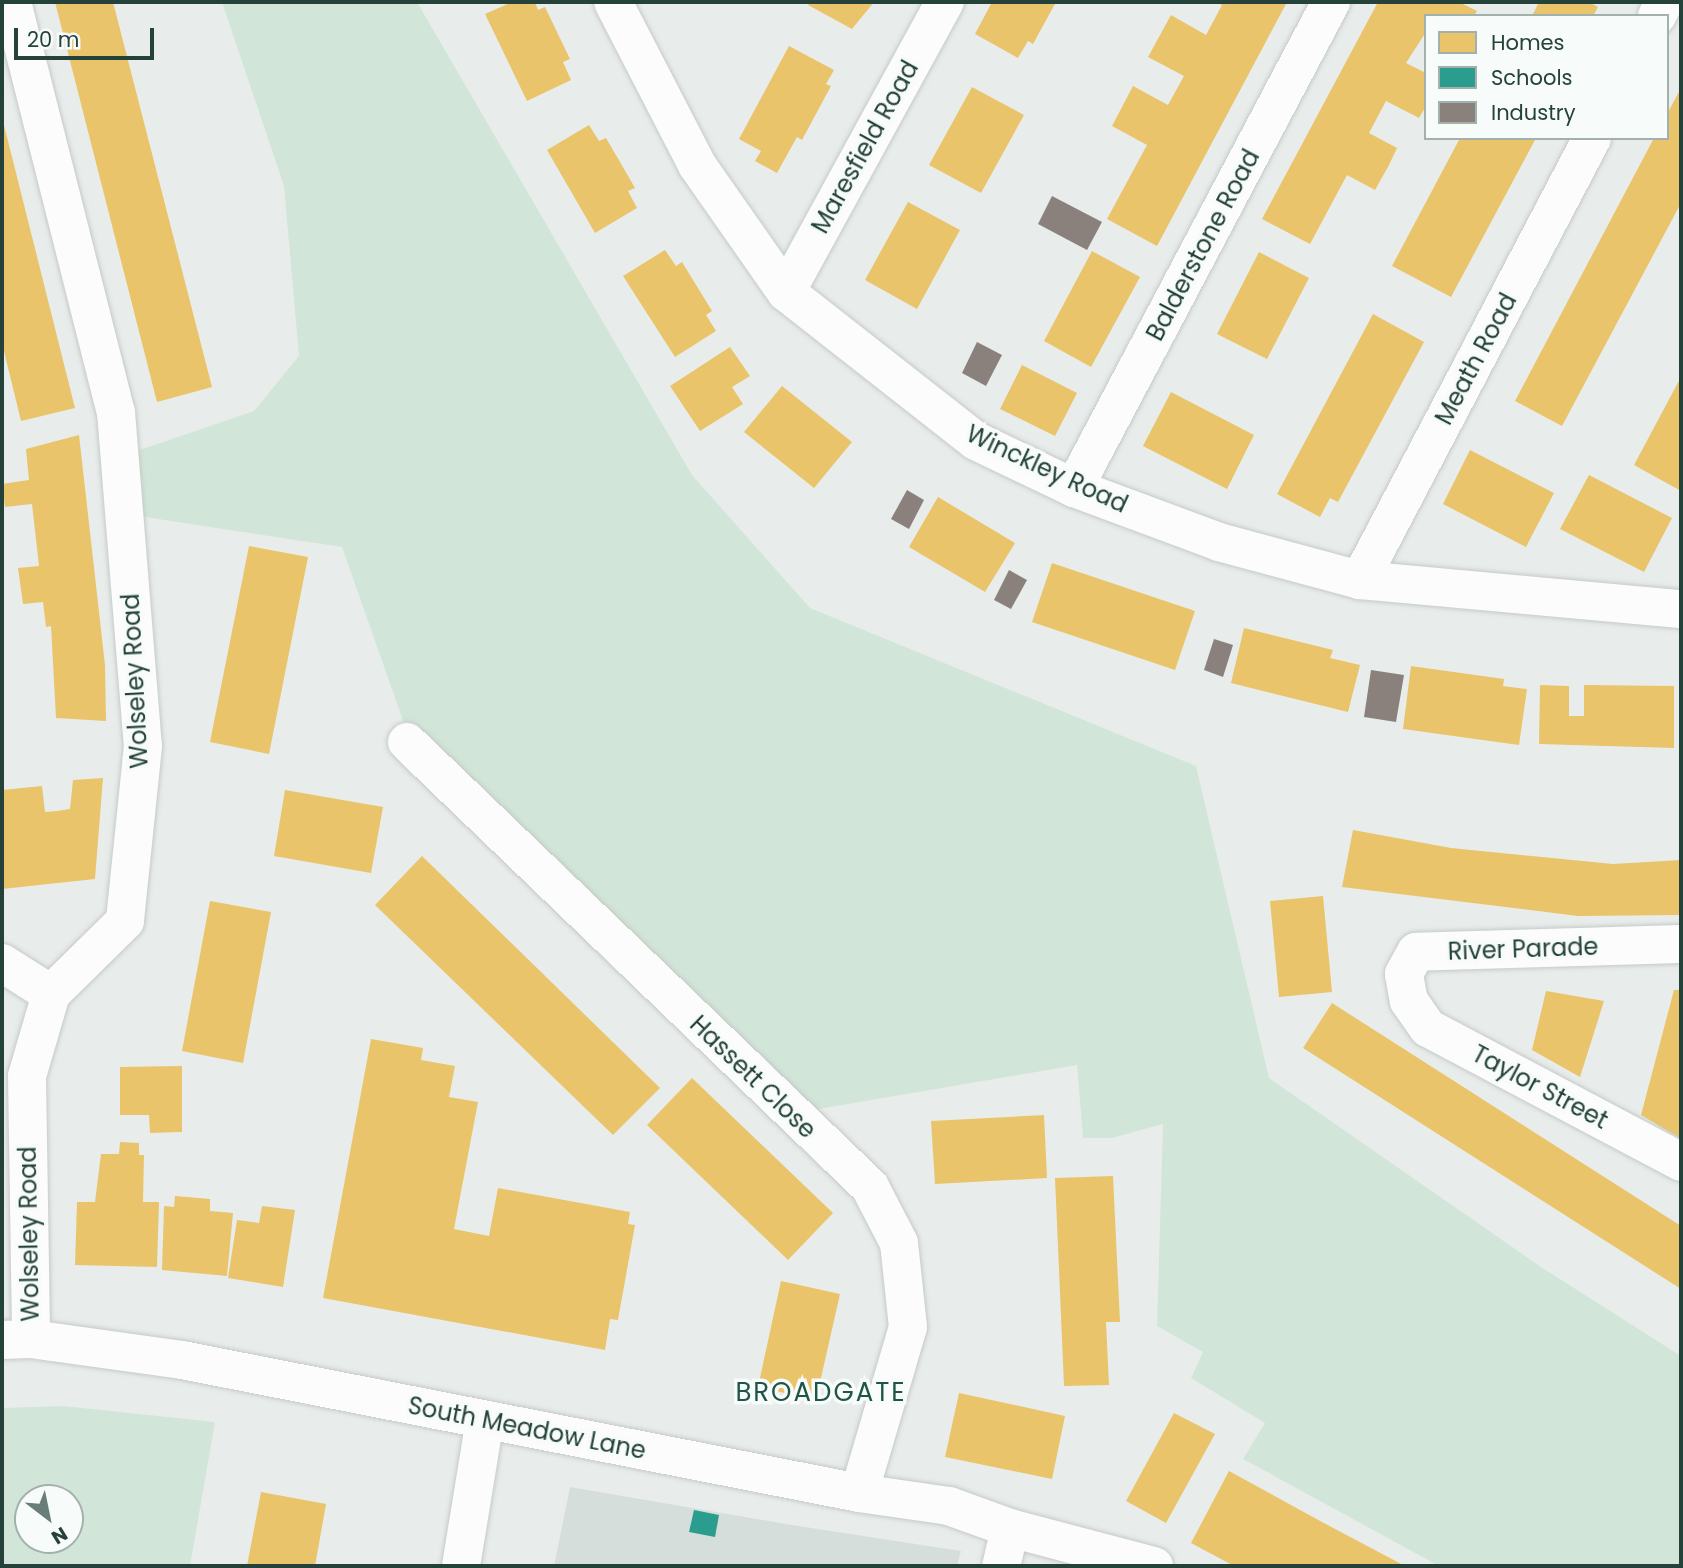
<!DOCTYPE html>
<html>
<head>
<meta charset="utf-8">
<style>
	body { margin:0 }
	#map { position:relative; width:1683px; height:1568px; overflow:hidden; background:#e8edeb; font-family:Poppins,sans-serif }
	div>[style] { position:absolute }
	.built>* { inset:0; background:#d6dedb }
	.green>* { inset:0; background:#d1e6d8 }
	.homes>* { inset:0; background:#e9c46a }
	.schools>* { inset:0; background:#2a9d8f }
	.industry>* { inset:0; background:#8a817c }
	.roads { filter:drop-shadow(0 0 2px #c5cac8) drop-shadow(0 0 2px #c5cac8) }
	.minor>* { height:38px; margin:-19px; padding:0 19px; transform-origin:19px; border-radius:19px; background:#fcfcfc }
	span { translate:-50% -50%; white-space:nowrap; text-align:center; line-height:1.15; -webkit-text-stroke:7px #f7fbf9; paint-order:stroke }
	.street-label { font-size:24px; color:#24423a }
	.neighbourhood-label { font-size:26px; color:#1f5548; letter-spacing:2px }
	.frame { position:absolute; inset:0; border:4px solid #24423a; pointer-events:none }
	.legend { position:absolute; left:1424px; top:14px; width:245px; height:126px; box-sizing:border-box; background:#f7fbf9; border:2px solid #a3b1ad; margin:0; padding:9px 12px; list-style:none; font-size:21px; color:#24423a }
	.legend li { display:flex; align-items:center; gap:14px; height:35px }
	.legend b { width:35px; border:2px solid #a3b1ad }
	.north { position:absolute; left:14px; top:1484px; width:70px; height:70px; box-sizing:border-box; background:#f7fbf9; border:2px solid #a3b1ad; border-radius:50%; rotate:148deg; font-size:19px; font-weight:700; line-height:28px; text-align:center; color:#24423a }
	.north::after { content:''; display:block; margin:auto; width:24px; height:32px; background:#697e78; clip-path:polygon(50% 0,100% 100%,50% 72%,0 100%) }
	.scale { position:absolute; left:14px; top:28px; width:140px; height:32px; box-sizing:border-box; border:4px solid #24423a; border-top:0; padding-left:9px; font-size:21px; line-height:24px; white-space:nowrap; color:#24423a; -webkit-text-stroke:5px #f7fbf9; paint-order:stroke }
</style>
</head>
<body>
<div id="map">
	<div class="built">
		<i style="clip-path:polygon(570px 1487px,792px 1525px,961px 1551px,957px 1566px,554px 1566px)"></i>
	</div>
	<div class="green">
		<i style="clip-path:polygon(222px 2px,417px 2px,692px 475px,810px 608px,1196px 766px,1269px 1078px,1541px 1267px,1681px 1356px,1681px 1566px,1439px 1566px,1243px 1459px,1265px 1423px,1191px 1378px,1203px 1352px,1157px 1326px,1163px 1124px,1112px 1138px,1083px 1138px,1077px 1065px,801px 1112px,406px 729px,342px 547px,138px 516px,128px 454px,254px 411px,299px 356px,284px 186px)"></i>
		<i style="clip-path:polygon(evenodd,63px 1406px,215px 1422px,190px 1566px,2px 1566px,2px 1408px,63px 1406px,28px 1498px,70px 1498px,70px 1540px,28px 1540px,28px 1498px)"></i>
	</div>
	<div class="homes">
		<i style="clip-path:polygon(55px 2px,113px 2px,212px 387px,157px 402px)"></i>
		<i style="clip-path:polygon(512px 2px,535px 2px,538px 10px,545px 7px,570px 59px,563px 62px,571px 80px,527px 101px,485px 14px)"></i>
		<i style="clip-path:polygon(810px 2px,874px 2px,852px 29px,808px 5px)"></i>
		<i style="clip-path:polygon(992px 2px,1056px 2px,1033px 44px,1028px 41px,1018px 58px,975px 34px)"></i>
		<i style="clip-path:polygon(1216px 2px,1287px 2px,1157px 246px,1107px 219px,1147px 145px,1112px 126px,1133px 86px,1168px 105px,1184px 76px,1148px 57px,1171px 15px,1206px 35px,1222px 5px)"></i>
		<i style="clip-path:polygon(1378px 2px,1459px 2px,1477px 11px,1474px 16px,1426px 16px,1426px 32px,1406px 63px,1426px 73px,1426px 106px,1419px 118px,1386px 101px,1369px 133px,1397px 148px,1389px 165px,1375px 190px,1347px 175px,1310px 244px,1262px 219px)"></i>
		<i style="clip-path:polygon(1539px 2px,1589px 2px,1598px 7px,1593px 16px,1532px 16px)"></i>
		<i style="clip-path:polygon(789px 46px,834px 70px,826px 84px,831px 86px,802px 140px,797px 137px,777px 173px,755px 161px,761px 151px,739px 139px)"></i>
		<i style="clip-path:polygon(972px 87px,1024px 115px,981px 193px,929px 165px)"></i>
		<i style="clip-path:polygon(1681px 88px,1681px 203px,1562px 426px,1515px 401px,1654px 138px,1667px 138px,1667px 114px)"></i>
		<i style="clip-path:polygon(2px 117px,75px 408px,21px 421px,2px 343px)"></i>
		<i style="clip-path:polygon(589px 125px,599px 141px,606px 138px,620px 162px,635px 188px,628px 191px,637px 208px,595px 233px,547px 150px)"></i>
		<i style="clip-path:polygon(1460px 138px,1535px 140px,1451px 297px,1392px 266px)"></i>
		<i style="clip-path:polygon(908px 202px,960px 230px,917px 309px,865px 280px)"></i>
		<i style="clip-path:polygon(665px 250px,676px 266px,682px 262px,712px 311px,706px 315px,716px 331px,675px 357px,623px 276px)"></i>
		<i style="clip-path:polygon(1092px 251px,1140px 277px,1091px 367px,1044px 341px)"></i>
		<i style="clip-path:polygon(1259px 252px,1309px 278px,1267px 359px,1217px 334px)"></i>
		<i style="clip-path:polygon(1373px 314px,1424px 342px,1338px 502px,1330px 498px,1320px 517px,1277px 494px)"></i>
		<i style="clip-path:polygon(730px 347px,750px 376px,732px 387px,743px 404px,700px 431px,670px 386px)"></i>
		<i style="clip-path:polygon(1022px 365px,1077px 393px,1055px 436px,1000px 409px)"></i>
		<i style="clip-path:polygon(1681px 377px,1681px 491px,1634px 465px)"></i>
		<i style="clip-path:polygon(782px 386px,852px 442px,814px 488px,744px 432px)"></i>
		<i style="clip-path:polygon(1171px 392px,1254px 435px,1227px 489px,1143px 446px)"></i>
		<i style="clip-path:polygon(79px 435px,105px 665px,106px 721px,56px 718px,51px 626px,46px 627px,43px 602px,23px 604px,18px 568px,39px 566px,32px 504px,5px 507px,2px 484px,29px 480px,26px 449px)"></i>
		<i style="clip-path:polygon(1470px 450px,1554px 493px,1526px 547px,1443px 504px)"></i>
		<i style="clip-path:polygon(1589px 475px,1672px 518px,1644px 572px,1560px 529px)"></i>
		<i style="clip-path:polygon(938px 497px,1015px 543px,985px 592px,909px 547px)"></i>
		<i style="clip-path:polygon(249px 546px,308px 557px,269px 754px,210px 742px)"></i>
		<i style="clip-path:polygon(1052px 563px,1195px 611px,1175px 670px,1032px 622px)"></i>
		<i style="clip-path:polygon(1244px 628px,1333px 650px,1330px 658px,1360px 665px,1348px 712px,1231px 683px)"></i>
		<i style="clip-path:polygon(1411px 666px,1504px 679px,1503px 686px,1527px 689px,1519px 745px,1403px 729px)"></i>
		<i style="clip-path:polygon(1540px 685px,1569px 686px,1569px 716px,1584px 716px,1584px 685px,1674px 686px,1674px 748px,1539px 744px)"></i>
		<i style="clip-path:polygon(103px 778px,95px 879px,2px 889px,2px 790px,42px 786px,45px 812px,57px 811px,70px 809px,73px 780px)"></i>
		<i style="clip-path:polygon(285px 790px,383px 807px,371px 873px,274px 856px)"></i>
		<i style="clip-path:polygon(1353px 830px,1451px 848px,1613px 864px,1681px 860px,1681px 915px,1578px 916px,1342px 887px)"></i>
		<i style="clip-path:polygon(422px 856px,660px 1088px,613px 1135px,375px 905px)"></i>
		<i style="clip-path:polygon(1323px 896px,1332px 992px,1279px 997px,1270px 901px)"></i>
		<i style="clip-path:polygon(210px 901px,271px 912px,243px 1063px,182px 1051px)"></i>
		<i style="clip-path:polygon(1674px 990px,1681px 990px,1681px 1139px,1641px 1115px)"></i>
		<i style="clip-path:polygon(1546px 991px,1604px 1001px,1580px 1077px,1532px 1050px)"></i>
		<i style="clip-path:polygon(1332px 1003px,1681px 1226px,1681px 1289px,1303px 1048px)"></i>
		<i style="clip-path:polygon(371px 1039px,423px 1048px,421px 1060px,455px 1066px,449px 1097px,478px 1102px,454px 1229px,489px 1236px,498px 1188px,630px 1212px,628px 1224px,635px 1225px,618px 1320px,610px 1319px,605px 1350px,323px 1298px)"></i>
		<i style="clip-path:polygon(182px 1066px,182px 1132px,150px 1133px,149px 1115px,120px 1115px,120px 1067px)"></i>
		<i style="clip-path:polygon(692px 1078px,833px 1213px,788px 1260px,647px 1125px)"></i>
		<i style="clip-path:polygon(1044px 1115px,1047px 1178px,935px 1184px,931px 1121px)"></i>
		<i style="clip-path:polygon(120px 1142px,139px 1143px,139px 1155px,144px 1155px,143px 1202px,159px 1202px,157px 1267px,75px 1265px,77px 1202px,95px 1202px,101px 1154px,119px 1154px)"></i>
		<i style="clip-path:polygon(1113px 1176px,1120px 1322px,1106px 1322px,1109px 1385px,1064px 1386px,1055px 1178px)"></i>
		<i style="clip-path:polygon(175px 1196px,210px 1199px,210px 1211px,233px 1213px,227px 1276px,162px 1270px,164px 1206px,174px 1207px)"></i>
		<i style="clip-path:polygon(262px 1206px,295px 1210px,283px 1287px,228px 1278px,237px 1220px,259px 1223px)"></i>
		<i style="clip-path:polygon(781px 1281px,840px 1294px,816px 1400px,758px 1387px)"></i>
		<i style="clip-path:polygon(959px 1393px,1065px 1416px,1052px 1479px,945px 1457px)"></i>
		<i style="clip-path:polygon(1174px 1413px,1215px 1434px,1166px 1523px,1126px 1501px)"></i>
		<i style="clip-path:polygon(1229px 1471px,1322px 1522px,1405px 1566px,1234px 1566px,1191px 1543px)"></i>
		<i style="clip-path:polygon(261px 1492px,326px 1504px,315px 1566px,247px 1566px)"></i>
	</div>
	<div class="schools">
		<i style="clip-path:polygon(694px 1510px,719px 1515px,715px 1537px,689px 1532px)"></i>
	</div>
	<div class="industry">
		<i style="clip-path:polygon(1052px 196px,1102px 222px,1087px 250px,1038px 224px)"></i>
		<i style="clip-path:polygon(977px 342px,1002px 355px,986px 386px,962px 373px)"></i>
		<i style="clip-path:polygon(907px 490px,924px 500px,909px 529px,891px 519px)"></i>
		<i style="clip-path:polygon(1009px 570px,1027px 580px,1011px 609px,994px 600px)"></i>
		<i style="clip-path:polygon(1214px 639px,1233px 645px,1223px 677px,1204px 670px)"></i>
		<i style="clip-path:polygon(1371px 670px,1404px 675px,1396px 722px,1364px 717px)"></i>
	</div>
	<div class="roads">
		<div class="minor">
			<i style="left:12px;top:2px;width:423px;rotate:75.8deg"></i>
			<i style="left:116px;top:412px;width:335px;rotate:85.4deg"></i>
			<i style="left:143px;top:746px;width:176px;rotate:95.9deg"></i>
			<i style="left:125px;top:921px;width:104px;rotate:135.4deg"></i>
			<i style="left:51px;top:994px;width:85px;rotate:106.3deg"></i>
			<i style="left:27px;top:1076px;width:263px;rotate:89.1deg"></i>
			<i style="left:613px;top:2px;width:183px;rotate:62.7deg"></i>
			<i style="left:697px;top:165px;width:155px;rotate:55deg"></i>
			<i style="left:786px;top:292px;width:241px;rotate:38.1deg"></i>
			<i style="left:976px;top:441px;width:109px;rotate:25.6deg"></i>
			<i style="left:1074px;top:488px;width:155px;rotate:20.4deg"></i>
			<i style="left:1219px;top:542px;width:146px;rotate:15.1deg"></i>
			<i style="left:1360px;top:580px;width:322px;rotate:5.2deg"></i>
			<i style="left:1657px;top:16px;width:16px;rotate:-63deg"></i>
			<i style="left:786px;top:292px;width:331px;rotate:-61.3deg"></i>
			<i style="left:1074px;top:488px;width:550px;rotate:-62.13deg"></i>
			<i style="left:1360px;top:580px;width:499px;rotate:-62.3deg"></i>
			<i style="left:407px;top:742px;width:642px;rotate:43.86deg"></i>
			<i style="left:870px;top:1187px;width:63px;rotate:62.6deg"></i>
			<i style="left:899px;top:1243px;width:84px;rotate:83.9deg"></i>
			<i style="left:908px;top:1327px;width:173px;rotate:106.4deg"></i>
			<i style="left:1681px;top:944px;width:265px;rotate:178.3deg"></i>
			<i style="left:1416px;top:952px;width:25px;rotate:119deg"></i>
			<i style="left:1404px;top:974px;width:27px;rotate:80deg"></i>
			<i style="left:1409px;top:1001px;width:33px;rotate:55deg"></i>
			<i style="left:1428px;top:1028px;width:286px;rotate:27.9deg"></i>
			<i style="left:2px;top:963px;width:58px;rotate:32.3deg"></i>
			<i style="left:2px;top:1340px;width:29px;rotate:-2deg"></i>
			<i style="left:31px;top:1339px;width:152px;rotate:7.9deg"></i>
			<i style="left:182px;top:1360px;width:690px;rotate:11.11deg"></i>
			<i style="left:859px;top:1493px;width:91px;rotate:8.2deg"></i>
			<i style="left:949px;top:1506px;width:65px;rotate:19.8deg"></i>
			<i style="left:1010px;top:1528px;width:39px;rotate:103deg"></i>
			<i style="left:1010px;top:1528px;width:149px;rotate:14.8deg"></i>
			<i style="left:461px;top:1566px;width:148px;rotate:-80.7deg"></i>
		</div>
	</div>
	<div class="street-label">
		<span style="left:865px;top:147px;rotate:-61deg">Maresfield Road</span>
		<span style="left:1203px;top:245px;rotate:-62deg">Balderstone Road</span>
		<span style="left:1476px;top:359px;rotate:-62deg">Meath Road</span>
		<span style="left:1047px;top:469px;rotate:25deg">Winckley Road</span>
		<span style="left:135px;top:681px;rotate:-93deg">Wolseley Road</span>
		<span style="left:1523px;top:949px;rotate:-2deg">River Parade</span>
		<span style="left:753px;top:1077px;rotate:44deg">Hassett Close</span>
		<span style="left:1540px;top:1087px;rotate:28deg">Taylor Street</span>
		<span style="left:29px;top:1234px;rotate:-91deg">Wolseley Road</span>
		<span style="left:527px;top:1428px;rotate:11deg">South Meadow Lane</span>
	</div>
	<div class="neighbourhood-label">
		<span style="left:821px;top:1393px">BROADGATE</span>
	</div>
	<div class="frame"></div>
	<ul class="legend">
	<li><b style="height:19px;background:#e9c46a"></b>Homes</li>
	<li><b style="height:19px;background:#2a9d8f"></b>Schools</li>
	<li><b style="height:19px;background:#8a817c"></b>Industry</li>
	</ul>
	<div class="north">N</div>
	<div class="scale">20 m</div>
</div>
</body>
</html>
